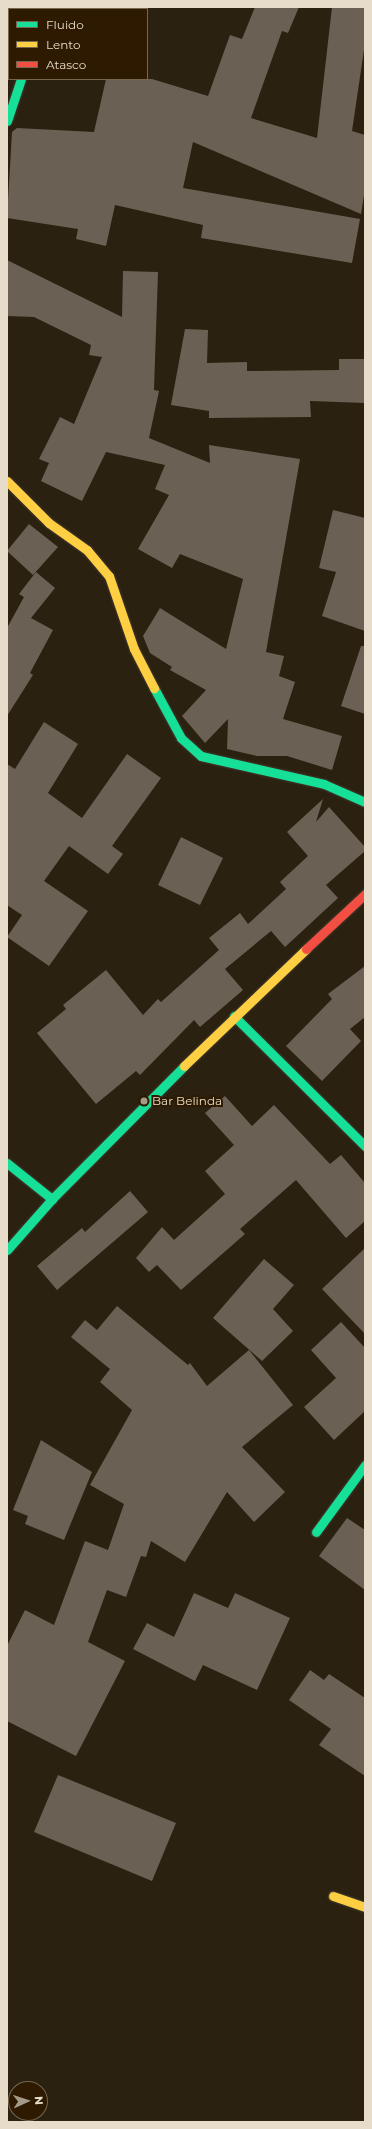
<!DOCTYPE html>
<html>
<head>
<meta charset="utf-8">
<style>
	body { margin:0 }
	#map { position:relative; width:372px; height:2129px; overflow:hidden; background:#2b2110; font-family:Montserrat,sans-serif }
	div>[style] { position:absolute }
	.building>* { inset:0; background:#6b6054 }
	.roads { filter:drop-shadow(0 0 1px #423a2e) drop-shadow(0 0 1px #423a2e) }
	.street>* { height:22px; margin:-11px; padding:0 11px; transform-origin:11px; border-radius:11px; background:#5b5347 }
	.fast>* { height:9px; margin:-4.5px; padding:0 4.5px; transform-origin:4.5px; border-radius:4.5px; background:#16e098 }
	.slow>* { height:9px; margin:-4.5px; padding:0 4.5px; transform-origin:4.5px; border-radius:4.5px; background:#ffcf43 }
	.jam>* { height:9px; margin:-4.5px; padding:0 4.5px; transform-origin:4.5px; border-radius:4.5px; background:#f24e42 }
	.dots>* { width:11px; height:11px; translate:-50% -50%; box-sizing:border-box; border:2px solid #2d1a00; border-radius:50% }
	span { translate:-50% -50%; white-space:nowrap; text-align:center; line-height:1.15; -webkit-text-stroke:4px #2d1a00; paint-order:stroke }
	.poi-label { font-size:12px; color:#e7dbc9 }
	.left { translate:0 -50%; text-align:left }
	.frame { position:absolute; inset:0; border:8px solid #e7dbc9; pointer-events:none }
	.legend { position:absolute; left:8px; top:8px; width:140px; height:72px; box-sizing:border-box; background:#2d1a00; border:1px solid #776750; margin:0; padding:5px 7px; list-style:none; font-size:12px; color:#e7dbc9 }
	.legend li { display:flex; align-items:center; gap:8px; height:20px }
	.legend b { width:20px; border:1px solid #776750 }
	.north { position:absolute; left:8px; top:2081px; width:40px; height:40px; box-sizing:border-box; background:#2d1a00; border:1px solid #776750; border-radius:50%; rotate:87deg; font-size:11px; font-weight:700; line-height:16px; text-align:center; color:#e7dbc9 }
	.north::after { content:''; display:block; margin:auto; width:14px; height:18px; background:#a59a88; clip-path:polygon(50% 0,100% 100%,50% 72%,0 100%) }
</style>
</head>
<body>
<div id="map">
	<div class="building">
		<i style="clip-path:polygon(255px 7px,299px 7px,288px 33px,282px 31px,251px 118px,317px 138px,332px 7px,365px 7px,365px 43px,352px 131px,365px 135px,365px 189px,361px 214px,193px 142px,183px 188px,360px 219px,352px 263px,201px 238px,203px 225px,115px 205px,106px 246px,76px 239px,78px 229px,7px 218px,12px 132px,17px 128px,94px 132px,106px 79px,152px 79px,208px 96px,230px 35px,242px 39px)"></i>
		<i style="clip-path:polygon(7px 260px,122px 317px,123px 271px,158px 272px,154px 390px,159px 391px,149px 438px,210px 463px,209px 445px,300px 459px,266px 652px,284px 656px,279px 676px,295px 682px,283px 719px,342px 736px,332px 770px,287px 756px,257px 756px,227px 749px,228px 719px,205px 743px,182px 716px,206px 690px,170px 670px,172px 667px,150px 653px,143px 636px,160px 608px,226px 649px,243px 579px,180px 554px,172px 568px,138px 549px,169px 495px,155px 489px,165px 465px,106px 452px,82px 501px,41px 481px,49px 463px,39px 459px,60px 417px,74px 424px,102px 357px,89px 355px,91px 345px,34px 317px,7px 316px)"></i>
		<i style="clip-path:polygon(185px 329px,208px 330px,207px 363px,247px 362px,247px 371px,339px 370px,339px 359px,365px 359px,365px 403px,310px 401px,311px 417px,209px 418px,209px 411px,171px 405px)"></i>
		<i style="clip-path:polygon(333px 510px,365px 518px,365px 631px,322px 616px,336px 572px,319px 568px)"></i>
		<i style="clip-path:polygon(29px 524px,58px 547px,33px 575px,7px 551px)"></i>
		<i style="clip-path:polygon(36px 572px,55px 588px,31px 618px,53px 630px,30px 673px,33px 675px,7px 716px,7px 628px,24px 597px,19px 594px)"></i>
		<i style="clip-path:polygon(361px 646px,365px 646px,365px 714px,341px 706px)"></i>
		<i style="clip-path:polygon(44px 722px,78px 744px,48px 793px,82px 818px,127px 754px,161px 778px,112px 846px,123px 854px,108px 874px,69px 846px,44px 881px,88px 911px,49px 966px,7px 937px,22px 915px,7px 905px,7px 764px,15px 769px)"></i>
		<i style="clip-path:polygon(323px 799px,316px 822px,329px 807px,365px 847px,365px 851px,326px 885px,338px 898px,285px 947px,271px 931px,225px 969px,243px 990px,200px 1027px,194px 1020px,140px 1075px,136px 1071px,96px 1104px,37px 1033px,66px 1009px,63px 1005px,106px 970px,143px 1015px,158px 999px,161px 1002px,219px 950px,209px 938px,240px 913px,248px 924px,286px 889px,280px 882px,308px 856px,287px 832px)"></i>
		<i style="clip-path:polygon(181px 837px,223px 858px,200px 905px,158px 885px)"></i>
		<i style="clip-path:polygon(365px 966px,365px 1017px,350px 1029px,361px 1041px,322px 1081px,286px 1046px,332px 999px,328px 994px)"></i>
		<i style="clip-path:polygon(225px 1096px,252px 1126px,274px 1105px,330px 1164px,341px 1155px,365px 1183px,365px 1221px,346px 1238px,296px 1180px,240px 1229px,245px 1234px,181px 1290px,157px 1265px,149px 1272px,136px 1258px,162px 1227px,174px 1240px,225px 1194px,205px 1171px,234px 1145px,205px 1113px)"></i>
		<i style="clip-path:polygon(130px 1191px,148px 1212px,57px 1290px,37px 1266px,82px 1228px,85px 1232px)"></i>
		<i style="clip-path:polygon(365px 1248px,365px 1334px,322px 1289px)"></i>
		<i style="clip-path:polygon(264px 1259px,294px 1285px,273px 1309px,293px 1331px,262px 1361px,213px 1318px)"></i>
		<i style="clip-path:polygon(117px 1306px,188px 1365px,190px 1363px,207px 1386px,249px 1350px,293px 1405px,242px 1447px,285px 1492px,254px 1522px,227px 1492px,185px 1562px,151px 1541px,146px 1557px,141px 1556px,126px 1597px,107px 1590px,88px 1642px,125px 1661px,76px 1756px,7px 1721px,7px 1646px,25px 1610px,54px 1625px,85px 1541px,108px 1550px,124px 1504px,90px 1485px,132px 1410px,100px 1382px,110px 1369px,71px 1337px,85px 1320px,97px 1330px)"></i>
		<i style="clip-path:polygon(341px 1322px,365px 1348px,365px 1411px,334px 1440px,304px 1407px,336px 1378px,311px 1350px)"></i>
		<i style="clip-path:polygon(41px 1440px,92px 1472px,64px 1540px,25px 1524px,28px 1516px,13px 1510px)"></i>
		<i style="clip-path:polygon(347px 1518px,365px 1530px,365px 1590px,319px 1556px)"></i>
		<i style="clip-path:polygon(194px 1593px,228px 1608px,235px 1593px,290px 1618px,257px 1690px,203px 1665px,195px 1681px,133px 1649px,147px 1623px,174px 1637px)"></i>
		<i style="clip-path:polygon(310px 1670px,324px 1680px,329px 1674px,365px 1698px,365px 1776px,319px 1745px,331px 1729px,289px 1700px)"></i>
		<i style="clip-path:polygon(58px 1775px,176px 1823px,152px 1881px,34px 1832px)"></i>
	</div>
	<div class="roads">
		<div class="street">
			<i style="left:44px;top:9px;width:2px;rotate:-63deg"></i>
		</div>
		<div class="fast">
			<i style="left:7px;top:121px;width:44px;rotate:-71.6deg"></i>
			<i style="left:154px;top:688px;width:57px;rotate:61.6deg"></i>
			<i style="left:181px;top:738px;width:27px;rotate:42deg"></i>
			<i style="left:201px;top:756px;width:126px;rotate:12.8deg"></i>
			<i style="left:324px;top:784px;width:45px;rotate:23.7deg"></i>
			<i style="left:234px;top:1016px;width:185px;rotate:44.8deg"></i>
			<i style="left:7px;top:1163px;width:58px;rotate:38.7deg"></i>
			<i style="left:7px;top:1250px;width:68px;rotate:-48.6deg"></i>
			<i style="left:52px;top:1199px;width:187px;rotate:-45.2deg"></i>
			<i style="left:316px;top:1532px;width:83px;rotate:-53.8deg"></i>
		</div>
		<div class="slow">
			<i style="left:7px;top:481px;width:59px;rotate:45deg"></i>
			<i style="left:49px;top:523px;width:47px;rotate:35.4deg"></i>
			<i style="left:87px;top:550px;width:34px;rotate:50deg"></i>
			<i style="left:109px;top:576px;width:77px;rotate:71.1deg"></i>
			<i style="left:134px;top:649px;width:44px;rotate:62.9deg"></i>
			<i style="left:184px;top:1066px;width:169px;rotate:-43.8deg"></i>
			<i style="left:333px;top:1896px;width:34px;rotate:19deg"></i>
		</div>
		<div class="jam">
			<i style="left:306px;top:949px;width:81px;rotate:-43deg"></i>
		</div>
	</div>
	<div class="dots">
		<i style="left:144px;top:1101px;background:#a59a88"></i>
	</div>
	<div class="poi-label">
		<span class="left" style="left:152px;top:1101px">Bar Belinda</span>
	</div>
	<div class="frame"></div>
	<ul class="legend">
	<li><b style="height:5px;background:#16e098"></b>Fluido</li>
	<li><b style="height:5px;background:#ffcf43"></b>Lento</li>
	<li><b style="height:5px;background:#f24e42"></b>Atasco</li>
	</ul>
	<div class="north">N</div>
</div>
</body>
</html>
